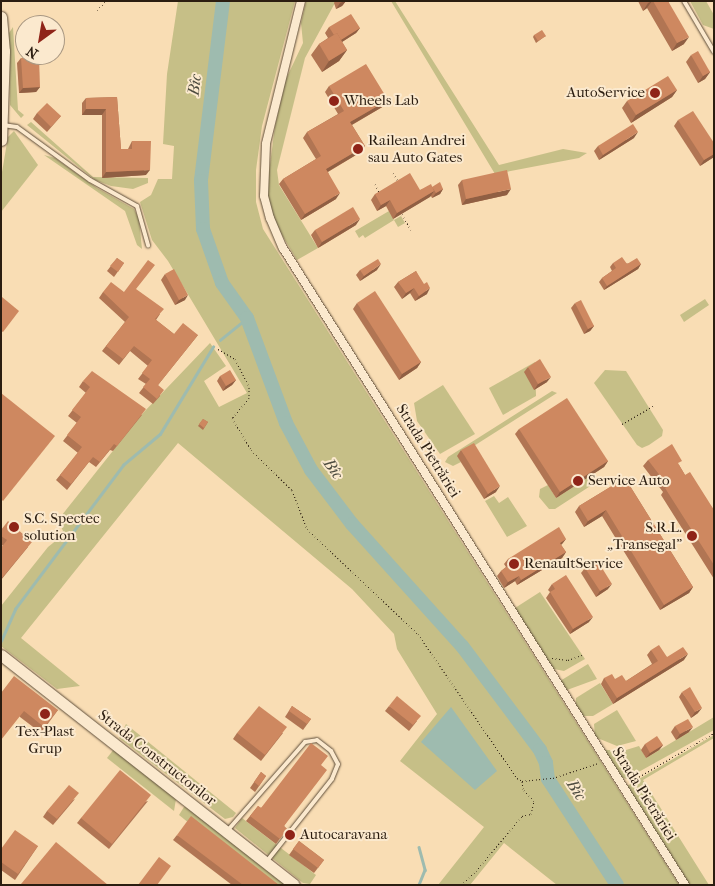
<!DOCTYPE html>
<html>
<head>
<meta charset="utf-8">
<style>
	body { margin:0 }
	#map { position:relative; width:715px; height:886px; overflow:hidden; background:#f9ddb4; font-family:"IM FELL French Canon",serif }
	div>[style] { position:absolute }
	.green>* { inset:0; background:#c6bf87 }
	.water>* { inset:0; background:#9ebbaf }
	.stream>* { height:2.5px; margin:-1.25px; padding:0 1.25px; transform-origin:1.25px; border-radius:1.25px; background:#9ebbaf }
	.river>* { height:14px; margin:-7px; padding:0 7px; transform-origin:7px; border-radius:7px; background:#9ebbaf }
	.path>* { height:1px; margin-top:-0.5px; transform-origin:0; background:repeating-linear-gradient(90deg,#2b1d10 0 1px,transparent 0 3.5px) }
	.roads { filter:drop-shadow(0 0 1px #5e4d39) drop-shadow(0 0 1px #5e4d39) }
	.lane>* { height:4px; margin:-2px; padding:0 2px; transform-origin:2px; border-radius:2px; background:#fbe9ce }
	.street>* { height:8px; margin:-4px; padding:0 4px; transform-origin:4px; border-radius:4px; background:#fbe9ce }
	.secondary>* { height:11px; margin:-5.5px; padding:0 5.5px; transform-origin:5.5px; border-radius:5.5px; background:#fbe9ce }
	.wall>* { inset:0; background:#b17553 }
	.shaded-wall>* { inset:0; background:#905f43 }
	.building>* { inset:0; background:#ce8860 }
	.dots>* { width:14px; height:14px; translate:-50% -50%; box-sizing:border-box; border:2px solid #fbe9ce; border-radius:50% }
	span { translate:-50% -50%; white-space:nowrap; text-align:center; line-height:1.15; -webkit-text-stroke:4px #fbe9ce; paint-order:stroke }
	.poi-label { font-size:15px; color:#2b1d10 }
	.right { translate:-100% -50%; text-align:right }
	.left { translate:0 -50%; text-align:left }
	.street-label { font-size:15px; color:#2b1d10 }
	.water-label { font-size:16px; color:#4e4c40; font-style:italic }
	.frame { position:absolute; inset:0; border:2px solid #2b1d10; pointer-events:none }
	.north { position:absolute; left:15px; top:15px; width:50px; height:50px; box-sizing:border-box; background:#fbe9ce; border:1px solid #a89782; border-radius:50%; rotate:212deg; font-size:14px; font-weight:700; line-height:20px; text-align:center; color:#2b1d10 }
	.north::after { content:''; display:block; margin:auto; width:18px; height:22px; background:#8f2418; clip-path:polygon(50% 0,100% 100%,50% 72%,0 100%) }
</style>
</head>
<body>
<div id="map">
	<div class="green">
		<i style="clip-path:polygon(178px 1px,295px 1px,262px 126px,256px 170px,256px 202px,263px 229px,679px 885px,557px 885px,504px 843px,470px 885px,438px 885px,484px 827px,400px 761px,437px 714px,397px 649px,394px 634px,352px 589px,178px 443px,21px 638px,80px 686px,57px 689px,1px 646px,1px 606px,48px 547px,58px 539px,63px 531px,58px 520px,143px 413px,210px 343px,226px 366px,204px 381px,219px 407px,247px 393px,168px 261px,152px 240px,140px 202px,151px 195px,158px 179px,172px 179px,174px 146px,163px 144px,167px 74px)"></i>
		<i style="clip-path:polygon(306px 1px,336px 1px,305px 58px,277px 170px,279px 185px,318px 248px,297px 260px,270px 215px,266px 196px,275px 126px,286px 79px,303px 43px,301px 23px)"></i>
		<i style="clip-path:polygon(391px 1px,395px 1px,499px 165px,563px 149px,587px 153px,579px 158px,495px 174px)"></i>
		<i style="clip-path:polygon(690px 1px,706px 1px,714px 15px,714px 29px,703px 25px)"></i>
		<i style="clip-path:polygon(13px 27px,18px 110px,24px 115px,21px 118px,10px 105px,9px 33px)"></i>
		<i style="clip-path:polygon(31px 122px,93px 177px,148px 178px,148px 183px,133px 189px,111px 186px,95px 180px,27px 125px)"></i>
		<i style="clip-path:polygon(14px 131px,38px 165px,1px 212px,1px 178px,8px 137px)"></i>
		<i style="clip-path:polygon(44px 155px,55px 158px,97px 188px,134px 209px,139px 219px,142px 249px,137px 245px,125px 211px)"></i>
		<i style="clip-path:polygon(389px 211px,394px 220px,401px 216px,405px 223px,398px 227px,394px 220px,365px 238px,363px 235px,359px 238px,355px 231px)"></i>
		<i style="clip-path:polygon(705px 299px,709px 305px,684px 322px,680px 315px)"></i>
		<i style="clip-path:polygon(535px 362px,536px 396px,503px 415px,489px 388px)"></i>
		<i style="clip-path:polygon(605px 370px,626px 371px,663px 430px,662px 436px,649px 445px,642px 448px,637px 445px,594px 383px)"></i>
		<i style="clip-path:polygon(443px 385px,475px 434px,440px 454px,417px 421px,414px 403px)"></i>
		<i style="clip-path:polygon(552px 391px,557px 393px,458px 456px,461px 462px,453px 466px,445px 462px,448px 457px)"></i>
		<i style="clip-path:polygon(590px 476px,595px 483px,555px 509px,549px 509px,539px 497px,540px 489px,548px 485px,556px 498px)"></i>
		<i style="clip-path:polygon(494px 496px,499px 503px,508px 497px,527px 526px,507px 537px,485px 501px)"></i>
		<i style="clip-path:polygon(540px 592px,585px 659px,564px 671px,554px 669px,548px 663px,515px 608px)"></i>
		<i style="clip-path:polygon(588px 664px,597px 679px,567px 690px,560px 681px)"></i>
		<i style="clip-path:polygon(600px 683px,613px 704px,593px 716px,583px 716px,576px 707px,576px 698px)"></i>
		<i style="clip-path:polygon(617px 710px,636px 741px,617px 746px,595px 737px,594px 724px)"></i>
		<i style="clip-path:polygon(714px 717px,714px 730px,626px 779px,622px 777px,604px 750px,626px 750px,639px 746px,646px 758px)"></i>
		<i style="clip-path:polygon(126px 724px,236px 813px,233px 817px,225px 819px,119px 738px)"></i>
		<i style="clip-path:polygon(714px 735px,714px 738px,643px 780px,709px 885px,690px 885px,627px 786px)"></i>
		<i style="clip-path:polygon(114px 749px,176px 799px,174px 811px,107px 758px)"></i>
		<i style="clip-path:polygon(184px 807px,190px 808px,286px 885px,266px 885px,179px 815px)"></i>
		<i style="clip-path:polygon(242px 818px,316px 875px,310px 884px,303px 883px,235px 828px)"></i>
	</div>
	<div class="water">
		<i style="clip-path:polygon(451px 707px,497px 771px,475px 790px,421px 742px)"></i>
	</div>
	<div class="stream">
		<i style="left:220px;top:340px;width:35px;rotate:-39deg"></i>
		<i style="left:1px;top:641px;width:35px;rotate:-66deg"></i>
		<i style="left:15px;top:609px;width:180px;rotate:-53.1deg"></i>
		<i style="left:123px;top:465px;width:48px;rotate:-40deg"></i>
		<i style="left:160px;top:434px;width:102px;rotate:-58.7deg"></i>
		<i style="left:419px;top:847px;width:24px;rotate:75deg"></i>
		<i style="left:425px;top:870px;width:16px;rotate:112deg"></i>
	</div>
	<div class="river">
		<i style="left:223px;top:1px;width:181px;rotate:97deg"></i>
		<i style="left:201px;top:181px;width:48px;rotate:87.6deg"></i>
		<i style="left:203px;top:229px;width:57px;rotate:70.6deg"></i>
		<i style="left:222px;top:283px;width:43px;rotate:54.5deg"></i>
		<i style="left:247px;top:318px;width:112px;rotate:69.6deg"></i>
		<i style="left:286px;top:423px;width:53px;rotate:62deg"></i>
		<i style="left:311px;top:470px;width:68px;rotate:52.8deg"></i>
		<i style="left:352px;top:524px;width:164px;rotate:48deg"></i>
		<i style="left:462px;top:646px;width:130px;rotate:53.1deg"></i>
		<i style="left:540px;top:750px;width:14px;rotate:65deg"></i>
		<i style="left:546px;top:763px;width:16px;rotate:83deg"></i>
		<i style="left:548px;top:779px;width:126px;rotate:56.9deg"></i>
	</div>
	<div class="path">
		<i style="left:97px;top:10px;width:13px;rotate:-45deg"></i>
		<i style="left:393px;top:173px;width:9px;rotate:58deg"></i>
		<i style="left:375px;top:184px;width:9px;rotate:63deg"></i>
		<i style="left:402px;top:214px;width:18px;rotate:61deg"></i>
		<i style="left:218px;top:349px;width:20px;rotate:30deg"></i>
		<i style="left:235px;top:359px;width:31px;rotate:63deg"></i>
		<i style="left:249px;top:387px;width:11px;rotate:90deg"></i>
		<i style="left:249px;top:398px;width:26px;rotate:130deg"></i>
		<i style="left:232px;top:418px;width:37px;rotate:59deg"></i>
		<i style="left:251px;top:450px;width:57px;rotate:44.3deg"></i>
		<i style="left:292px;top:490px;width:42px;rotate:69deg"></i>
		<i style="left:307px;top:529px;width:153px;rotate:43.4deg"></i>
		<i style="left:418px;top:634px;width:175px;rotate:55.5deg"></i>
		<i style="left:517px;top:778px;width:6px;rotate:31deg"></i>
		<i style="left:522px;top:781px;width:31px;rotate:-6deg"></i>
		<i style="left:553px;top:778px;width:47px;rotate:-18.4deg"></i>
		<i style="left:622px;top:424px;width:36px;rotate:-30deg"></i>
		<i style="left:552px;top:658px;width:16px;rotate:7deg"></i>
		<i style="left:568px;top:660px;width:15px;rotate:-20deg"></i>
		<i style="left:630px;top:782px;width:97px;rotate:-30.3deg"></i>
		<i style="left:461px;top:885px;width:21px;rotate:-43deg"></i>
		<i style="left:476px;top:871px;width:72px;rotate:-50.1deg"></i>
		<i style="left:522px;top:816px;width:9px;rotate:-13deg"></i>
		<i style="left:531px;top:814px;width:13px;rotate:-77deg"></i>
		<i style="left:534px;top:801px;width:16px;rotate:-133deg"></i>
		<i style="left:523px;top:789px;width:8px;rotate:-97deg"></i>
	</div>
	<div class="roads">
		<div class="lane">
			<i style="left:684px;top:1px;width:59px;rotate:59.5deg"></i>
			<i style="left:3px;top:125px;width:14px;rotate:8deg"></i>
			<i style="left:17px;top:127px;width:90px;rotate:36deg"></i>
			<i style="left:90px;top:180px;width:54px;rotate:29deg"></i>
			<i style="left:137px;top:206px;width:41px;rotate:74.2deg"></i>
			<i style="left:228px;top:830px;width:117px;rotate:-48.8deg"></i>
			<i style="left:305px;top:742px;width:12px;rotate:-9deg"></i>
			<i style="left:317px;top:740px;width:18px;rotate:38deg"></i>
			<i style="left:331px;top:751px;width:15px;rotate:62deg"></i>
			<i style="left:338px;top:764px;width:16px;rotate:112deg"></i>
			<i style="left:332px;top:779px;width:105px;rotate:128.4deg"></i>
		</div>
		<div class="street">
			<i style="left:301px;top:1px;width:147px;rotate:103.8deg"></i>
			<i style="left:266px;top:144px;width:52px;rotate:92.2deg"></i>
			<i style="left:264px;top:196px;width:23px;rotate:75deg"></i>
			<i style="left:270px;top:218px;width:33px;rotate:67deg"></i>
			<i style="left:283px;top:248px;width:753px;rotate:57.74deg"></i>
		</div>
		<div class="secondary">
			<i style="left:1px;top:17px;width:34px;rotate:85deg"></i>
			<i style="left:4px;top:51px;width:89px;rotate:91.9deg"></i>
			<i style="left:1px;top:655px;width:372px;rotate:38.1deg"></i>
		</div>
	</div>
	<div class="wall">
		<i style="clip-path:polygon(335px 1px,346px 1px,342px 6px,336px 9px,334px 3px)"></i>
		<i style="clip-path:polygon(638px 1px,668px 1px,684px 44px,672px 51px,647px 8px,643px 11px)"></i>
		<i style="clip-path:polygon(329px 27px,360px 28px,356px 33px,342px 42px,347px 50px,339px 61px,322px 72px,311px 55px,319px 44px,328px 38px,325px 33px)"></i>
		<i style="clip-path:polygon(534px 35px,546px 36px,544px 37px,536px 43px,533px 37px)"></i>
		<i style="clip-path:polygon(691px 55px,710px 72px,705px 79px,698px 83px,686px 62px)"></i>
		<i style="clip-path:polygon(21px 58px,40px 87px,36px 92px,19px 93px,17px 63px)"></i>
		<i style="clip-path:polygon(329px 86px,384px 106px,352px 125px,365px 146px,361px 152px,328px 172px,336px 199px,301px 220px,279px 184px,283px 179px,316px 159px,303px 138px,307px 132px,338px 114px,325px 92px)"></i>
		<i style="clip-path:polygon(677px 90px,672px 97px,631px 123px,622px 108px,627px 101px)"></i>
		<i style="clip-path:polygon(117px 97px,121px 149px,128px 149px,132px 141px,146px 175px,102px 178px,102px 115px,82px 115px,82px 103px,86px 98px)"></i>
		<i style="clip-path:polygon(37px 113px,61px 116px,47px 132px,33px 119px)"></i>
		<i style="clip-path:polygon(678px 120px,714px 143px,714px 157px,700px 166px,674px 126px)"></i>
		<i style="clip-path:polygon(634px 138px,599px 160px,594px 151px,598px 146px)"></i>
		<i style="clip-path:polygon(462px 180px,507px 195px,462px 205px,458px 185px)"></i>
		<i style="clip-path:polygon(432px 187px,443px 189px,440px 194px,432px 198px,431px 196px,393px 219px,386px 206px,377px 211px,371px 200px,375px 194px,420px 190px)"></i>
		<i style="clip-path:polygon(356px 225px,318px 248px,311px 235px,315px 230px)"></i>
		<i style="clip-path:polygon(117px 258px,124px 263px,114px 277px,107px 271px)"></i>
		<i style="clip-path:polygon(613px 263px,641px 264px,638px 269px,604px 290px,599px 282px,602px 278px,612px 271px,610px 267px)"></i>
		<i style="clip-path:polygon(360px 270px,377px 270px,360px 281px,356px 275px)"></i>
		<i style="clip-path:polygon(416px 271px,427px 294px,415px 301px,410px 293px,402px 299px,394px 287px,398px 282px)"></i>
		<i style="clip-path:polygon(165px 274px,185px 300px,175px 305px,161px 280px)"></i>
		<i style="clip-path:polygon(136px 290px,160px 314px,156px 320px,174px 334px,198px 335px,158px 385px,160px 396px,153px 404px,139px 393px,146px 384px,138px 379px,148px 366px,130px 351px,119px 365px,102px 351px,125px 322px,99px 298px,103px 292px,124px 292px)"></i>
		<i style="clip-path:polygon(357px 303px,421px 362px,417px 368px,399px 380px,353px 309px)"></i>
		<i style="clip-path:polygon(575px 303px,594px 326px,590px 331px,584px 334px,571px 308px)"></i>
		<i style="clip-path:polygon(528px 367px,547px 382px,534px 390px,524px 372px)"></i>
		<i style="clip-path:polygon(220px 376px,236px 380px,232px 385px,223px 391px,217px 381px)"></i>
		<i style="clip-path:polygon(83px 381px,142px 415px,113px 451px,110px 450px,96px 467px,89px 462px,67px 490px,56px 480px,78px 453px,63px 441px,77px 423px,68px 416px,86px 393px,79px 387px)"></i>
		<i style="clip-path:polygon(203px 419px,208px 422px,203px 430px,198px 426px)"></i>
		<i style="clip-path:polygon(519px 429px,608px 461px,604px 467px,556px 498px,515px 434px)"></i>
		<i style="clip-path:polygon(461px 450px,496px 492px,484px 499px,457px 456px)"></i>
		<i style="clip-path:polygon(648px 460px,679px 465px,685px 475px,714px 510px,714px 579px,661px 495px,663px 492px,643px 466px)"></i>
		<i style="clip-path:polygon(625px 478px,693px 587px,689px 593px,660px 610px,602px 516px,584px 527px,575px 512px,579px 506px)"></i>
		<i style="clip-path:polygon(1px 530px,28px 547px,1px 580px,1px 548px,3px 546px,1px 544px)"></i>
		<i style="clip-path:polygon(566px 539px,561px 545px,566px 552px,562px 558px,517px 585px,515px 581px,504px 588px,497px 576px,501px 571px,506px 567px,504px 564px,508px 559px)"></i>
		<i style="clip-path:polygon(585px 568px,608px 589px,596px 597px,581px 573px)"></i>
		<i style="clip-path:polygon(552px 584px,589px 622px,570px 634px,546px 598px,550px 592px,548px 590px)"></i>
		<i style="clip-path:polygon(651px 650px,667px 657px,684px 660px,613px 704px,601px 684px,604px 678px,626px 681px,652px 664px,647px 655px)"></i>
		<i style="clip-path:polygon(682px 692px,698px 713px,691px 718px,679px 697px)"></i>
		<i style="clip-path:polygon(1px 693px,58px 710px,41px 733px,20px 717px)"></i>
		<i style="clip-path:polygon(292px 706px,311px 719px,303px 730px,285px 717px)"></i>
		<i style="clip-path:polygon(389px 706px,417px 721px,409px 731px,385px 711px)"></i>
		<i style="clip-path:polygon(675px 726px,689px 732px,676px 740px,671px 732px)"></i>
		<i style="clip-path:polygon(237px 733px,283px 733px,261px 761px,233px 739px)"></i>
		<i style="clip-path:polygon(645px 744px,663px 745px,659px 750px,646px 758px,641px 750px)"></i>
		<i style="clip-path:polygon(321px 765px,284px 826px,287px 829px,276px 844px,246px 821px,258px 806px,261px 808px)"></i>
		<i style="clip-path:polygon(261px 772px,266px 776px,255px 792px,250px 788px)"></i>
		<i style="clip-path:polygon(75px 799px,53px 825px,43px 817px,47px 811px)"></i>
		<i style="clip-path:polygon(148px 801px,109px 849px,77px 823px,81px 818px)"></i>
		<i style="clip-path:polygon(177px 835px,279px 885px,232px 885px,173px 840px)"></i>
		<i style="clip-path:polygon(299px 841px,324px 860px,314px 873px,289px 855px)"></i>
		<i style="clip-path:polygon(38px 846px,15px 880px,1px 870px,1px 849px)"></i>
	</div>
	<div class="shaded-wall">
		<i style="clip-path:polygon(345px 1px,346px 1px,342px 6px,336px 9px,340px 3px)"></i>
		<i style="clip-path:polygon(652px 1px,647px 8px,643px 11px,648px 3px)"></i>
		<i style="clip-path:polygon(360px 28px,356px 33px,334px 47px,338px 41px)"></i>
		<i style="clip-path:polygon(689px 37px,684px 44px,672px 51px,677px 43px)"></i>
		<i style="clip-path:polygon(347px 50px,339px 61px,322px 72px,329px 61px)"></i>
		<i style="clip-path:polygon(710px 72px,705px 79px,698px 83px,703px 76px)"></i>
		<i style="clip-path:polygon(40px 87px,36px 92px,19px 93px,23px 88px)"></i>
		<i style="clip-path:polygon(677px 90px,672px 97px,631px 123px,636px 115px)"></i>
		<i style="clip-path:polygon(388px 100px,384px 106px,346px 128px,350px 122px)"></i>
		<i style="clip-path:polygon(86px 109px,106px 109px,102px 115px,82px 115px)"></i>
		<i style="clip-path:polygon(638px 132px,634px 138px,599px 160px,603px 155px)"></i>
		<i style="clip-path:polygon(365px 146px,361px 152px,322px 175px,326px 169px)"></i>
		<i style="clip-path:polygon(714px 154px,714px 157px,700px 166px,704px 160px)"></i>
		<i style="clip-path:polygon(150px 170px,146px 175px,102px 178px,106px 172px)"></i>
		<i style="clip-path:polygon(443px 189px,440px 194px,432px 198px,436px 193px)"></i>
		<i style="clip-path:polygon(511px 189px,507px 195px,462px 205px,466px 199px)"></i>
		<i style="clip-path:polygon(434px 191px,430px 197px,393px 219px,397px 213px)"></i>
		<i style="clip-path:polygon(340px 193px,336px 199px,301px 220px,305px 214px)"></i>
		<i style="clip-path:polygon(390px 200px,386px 206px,377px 211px,381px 205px)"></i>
		<i style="clip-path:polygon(360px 219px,356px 225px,318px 248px,322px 242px)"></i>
		<i style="clip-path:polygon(381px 264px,377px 270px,360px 281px,364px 276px)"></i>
		<i style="clip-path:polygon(641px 264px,638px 269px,604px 290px,607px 286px)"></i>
		<i style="clip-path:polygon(414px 288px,410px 293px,402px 299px,406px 293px)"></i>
		<i style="clip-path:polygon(430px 288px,427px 294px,415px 301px,419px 296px)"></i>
		<i style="clip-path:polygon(188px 295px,185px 300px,175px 305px,179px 300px)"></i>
		<i style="clip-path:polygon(594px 326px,590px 331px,584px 334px,588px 329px)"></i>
		<i style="clip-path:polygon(421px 362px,417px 368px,399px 380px,402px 374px)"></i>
		<i style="clip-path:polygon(551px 377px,547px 382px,534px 390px,538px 384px)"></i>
		<i style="clip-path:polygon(236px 380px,232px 385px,223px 391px,226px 386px)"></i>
		<i style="clip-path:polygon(608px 461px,604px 467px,556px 498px,560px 492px)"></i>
		<i style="clip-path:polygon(500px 486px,496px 492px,484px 499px,488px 494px)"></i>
		<i style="clip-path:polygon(606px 510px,602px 516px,584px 527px,588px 521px)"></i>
		<i style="clip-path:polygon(566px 539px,562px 544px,556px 548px,560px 543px)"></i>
		<i style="clip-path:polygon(566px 552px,562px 558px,517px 585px,521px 580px)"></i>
		<i style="clip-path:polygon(519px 576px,515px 581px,504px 588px,508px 582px)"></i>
		<i style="clip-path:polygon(612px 584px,608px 589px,596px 597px,600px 591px)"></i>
		<i style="clip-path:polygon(693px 587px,689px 593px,660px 610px,664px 605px)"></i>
		<i style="clip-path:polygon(593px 617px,589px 622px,570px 634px,573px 629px)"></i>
		<i style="clip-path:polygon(688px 654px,684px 660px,613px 704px,617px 698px)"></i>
		<i style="clip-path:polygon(702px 708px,698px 713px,691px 718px,695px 712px)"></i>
		<i style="clip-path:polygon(693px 727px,689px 732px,676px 740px,680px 734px)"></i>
		<i style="clip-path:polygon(663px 745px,659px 750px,646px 758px,650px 753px)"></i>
	</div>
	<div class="building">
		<i style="clip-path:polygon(653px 1px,668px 1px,689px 37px,677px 43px)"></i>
		<i style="clip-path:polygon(351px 14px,360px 28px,341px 40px,337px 33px,334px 35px,329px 27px)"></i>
		<i style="clip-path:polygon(542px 30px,546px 36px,538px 41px,534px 35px)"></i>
		<i style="clip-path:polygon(337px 33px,347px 50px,329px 61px,319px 44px)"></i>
		<i style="clip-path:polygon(698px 51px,710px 72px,703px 76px,691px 55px)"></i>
		<i style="clip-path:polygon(39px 57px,40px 87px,23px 88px,21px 58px)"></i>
		<i style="clip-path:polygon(366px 64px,388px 100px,350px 122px,365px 146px,326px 169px,340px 193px,305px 214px,283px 179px,321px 156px,307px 132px,344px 111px,329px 86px)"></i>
		<i style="clip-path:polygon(668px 76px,677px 90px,636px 115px,627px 101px)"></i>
		<i style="clip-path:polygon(117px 97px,121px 149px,132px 149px,132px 141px,151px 141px,150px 170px,106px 172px,106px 109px,86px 109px,86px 98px)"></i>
		<i style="clip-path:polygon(47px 103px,61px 116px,51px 127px,37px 113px)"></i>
		<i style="clip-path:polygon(693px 111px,714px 143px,714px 154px,704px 160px,678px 120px)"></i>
		<i style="clip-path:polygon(633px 124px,638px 132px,603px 155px,598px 146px)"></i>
		<i style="clip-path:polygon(507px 170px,511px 189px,466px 199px,462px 180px)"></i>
		<i style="clip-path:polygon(410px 173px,420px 190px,431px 184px,434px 191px,397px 213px,390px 200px,381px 205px,375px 194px)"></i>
		<i style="clip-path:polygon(440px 182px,443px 189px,436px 193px,432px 187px)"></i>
		<i style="clip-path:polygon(353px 207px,360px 219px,322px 242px,315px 230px)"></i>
		<i style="clip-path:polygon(622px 257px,627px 264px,637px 258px,641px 264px,607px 286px,602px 278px,616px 268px,613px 263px)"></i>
		<i style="clip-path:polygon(117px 258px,124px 263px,118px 272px,110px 266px)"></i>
		<i style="clip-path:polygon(378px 259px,381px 264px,364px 276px,360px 270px)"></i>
		<i style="clip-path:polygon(148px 260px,155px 265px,136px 289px,164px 309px,155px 319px,174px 334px,183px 323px,198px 335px,158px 385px,164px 390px,157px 399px,143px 387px,150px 379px,142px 373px,152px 360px,134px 346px,123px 359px,106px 346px,129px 317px,103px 292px,111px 282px,124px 292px)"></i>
		<i style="clip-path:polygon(174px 269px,188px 295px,179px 300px,165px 274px)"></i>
		<i style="clip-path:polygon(416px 271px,424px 284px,427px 282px,430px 288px,419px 296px,414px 288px,406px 293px,398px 282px)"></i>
		<i style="clip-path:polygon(375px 291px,421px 362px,402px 374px,357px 303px)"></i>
		<i style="clip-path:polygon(2px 297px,19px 311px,3px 332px,1px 331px,1px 298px)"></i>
		<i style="clip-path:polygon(581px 300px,594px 326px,588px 329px,575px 303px)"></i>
		<i style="clip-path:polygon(540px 359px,551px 377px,538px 384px,528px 367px)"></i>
		<i style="clip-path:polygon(230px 370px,236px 380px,226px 386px,220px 376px)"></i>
		<i style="clip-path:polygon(92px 371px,146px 409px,117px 446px,114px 444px,100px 462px,93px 457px,71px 484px,60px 475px,82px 447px,67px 435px,81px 417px,72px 410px,90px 387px,83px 381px)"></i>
		<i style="clip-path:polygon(1px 393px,55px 436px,3px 501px,1px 499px)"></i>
		<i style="clip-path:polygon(567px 398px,608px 461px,560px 492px,519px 429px)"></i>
		<i style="clip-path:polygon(203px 419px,208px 422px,204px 428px,199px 424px)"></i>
		<i style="clip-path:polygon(474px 443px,500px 486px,488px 494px,461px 450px)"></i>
		<i style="clip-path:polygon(672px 444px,682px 461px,678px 463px,685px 475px,690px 472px,714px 510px,714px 565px,665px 488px,668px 486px,648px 460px)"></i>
		<i style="clip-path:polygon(625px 478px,693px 587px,664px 605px,606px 510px,588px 521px,579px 506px)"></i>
		<i style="clip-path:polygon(8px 521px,32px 542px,1px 579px,1px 548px,7px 540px,1px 536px,1px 530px)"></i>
		<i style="clip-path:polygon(559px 527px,566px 539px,560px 543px,566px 552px,521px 580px,519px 576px,508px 582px,501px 571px,511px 564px,508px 559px)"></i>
		<i style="clip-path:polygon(597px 560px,612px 584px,600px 591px,585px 568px)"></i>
		<i style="clip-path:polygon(566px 575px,593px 617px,573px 629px,550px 592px,555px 589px,552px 584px)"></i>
		<i style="clip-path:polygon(659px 645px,667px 657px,683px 647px,688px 654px,617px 698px,604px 678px,612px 674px,615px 679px,622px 675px,626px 681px,658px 661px,651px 650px)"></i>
		<i style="clip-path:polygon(14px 676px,58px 710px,44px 727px,24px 711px,1px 740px,1px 693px)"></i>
		<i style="clip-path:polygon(690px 687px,702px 708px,695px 712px,682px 692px)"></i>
		<i style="clip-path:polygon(397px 696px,421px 716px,413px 725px,389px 706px)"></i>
		<i style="clip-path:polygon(259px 706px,287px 727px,265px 755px,237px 733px)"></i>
		<i style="clip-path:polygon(292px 706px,311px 719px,307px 724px,289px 711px)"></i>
		<i style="clip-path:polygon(688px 719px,693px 727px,680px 734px,675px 726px)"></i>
		<i style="clip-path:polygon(657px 736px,663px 745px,650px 753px,645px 744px)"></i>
		<i style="clip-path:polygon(311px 743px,328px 756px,321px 765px,327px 770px,284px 826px,287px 829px,280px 839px,250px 816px,258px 806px,261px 808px)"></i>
		<i style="clip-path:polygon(120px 770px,151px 795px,112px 844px,81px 818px)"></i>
		<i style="clip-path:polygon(261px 772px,266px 776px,259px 786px,254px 782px)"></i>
		<i style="clip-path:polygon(69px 785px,79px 793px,57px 819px,47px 811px)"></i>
		<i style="clip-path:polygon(191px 816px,279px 885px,243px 885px,177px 835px)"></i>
		<i style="clip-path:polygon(15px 830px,38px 846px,18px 874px,1px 862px,1px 849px)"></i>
		<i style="clip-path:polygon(299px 841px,324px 860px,318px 868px,293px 849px)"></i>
		<i style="clip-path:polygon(56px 842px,108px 885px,22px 885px,21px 884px)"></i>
		<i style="clip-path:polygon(159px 857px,171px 866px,157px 885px,138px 885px)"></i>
	</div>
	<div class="dots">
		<i style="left:655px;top:93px;background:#8f2418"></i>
		<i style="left:334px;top:101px;background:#8f2418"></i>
		<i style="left:358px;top:149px;background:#8f2418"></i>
		<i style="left:578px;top:481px;background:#8f2418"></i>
		<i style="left:14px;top:527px;background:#8f2418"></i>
		<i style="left:692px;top:536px;background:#8f2418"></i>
		<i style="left:514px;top:564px;background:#8f2418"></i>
		<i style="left:45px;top:714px;background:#8f2418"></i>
		<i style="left:290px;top:835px;background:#8f2418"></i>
	</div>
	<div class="poi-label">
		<span class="right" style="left:645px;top:93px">AutoService</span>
		<span class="left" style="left:344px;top:101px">Wheels Lab</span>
		<span class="left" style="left:368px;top:149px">Railean Andrei<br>sau Auto Gates</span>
		<span class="left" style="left:588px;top:481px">Service Auto</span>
		<span class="left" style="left:24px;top:527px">S.C. Spectec<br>solution</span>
		<span class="right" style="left:682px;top:536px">S.R.L.<br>„Transegal”</span>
		<span class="left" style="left:524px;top:564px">RenaultService</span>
		<span style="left:45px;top:740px">Tex-Plast<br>Grup</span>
		<span class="left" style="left:300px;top:835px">Autocaravana</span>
	</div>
	<div class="street-label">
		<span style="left:428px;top:451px;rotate:58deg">Strada Pietrăriei</span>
		<span style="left:157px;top:758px;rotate:38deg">Strada Constructorilor</span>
		<span style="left:644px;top:794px;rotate:58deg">Strada Pietrăriei</span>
	</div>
	<div class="water-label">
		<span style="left:195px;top:85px;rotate:-83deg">Bîc</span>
		<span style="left:333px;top:469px;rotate:54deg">Bîc</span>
		<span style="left:576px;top:790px;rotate:57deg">Bîc</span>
	</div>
	<div class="frame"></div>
	<div class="north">N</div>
</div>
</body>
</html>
